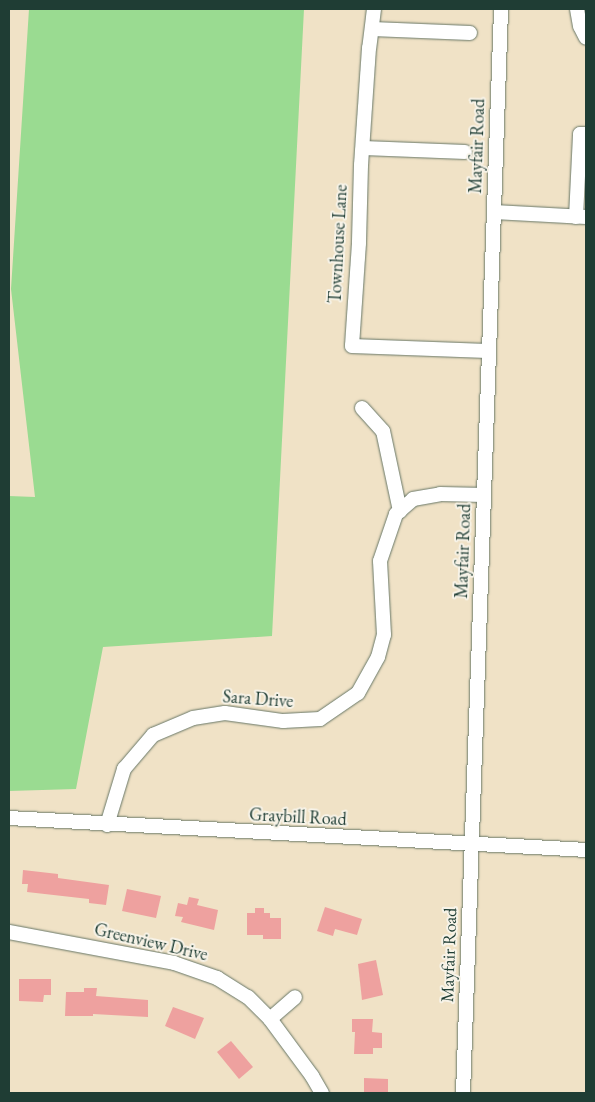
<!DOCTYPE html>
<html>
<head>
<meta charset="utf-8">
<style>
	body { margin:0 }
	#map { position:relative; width:595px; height:1102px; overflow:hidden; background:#f0e2c6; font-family:"EB Garamond",serif }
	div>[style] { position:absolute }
	.green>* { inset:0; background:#9adb91 }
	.building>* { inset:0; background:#eea19f }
	.roads { filter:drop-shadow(0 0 1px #687767) drop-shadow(0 0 1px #687767) }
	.minor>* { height:14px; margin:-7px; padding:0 7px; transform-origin:7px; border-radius:7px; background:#fff }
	span { translate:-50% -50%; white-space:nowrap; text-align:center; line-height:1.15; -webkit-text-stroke:4px #f7f3e8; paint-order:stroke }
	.street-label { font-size:18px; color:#1f3d34 }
	.frame { position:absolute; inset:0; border:10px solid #1f3d34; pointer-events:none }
</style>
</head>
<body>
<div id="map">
	<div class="green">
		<i style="clip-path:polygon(29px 9px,304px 9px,272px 636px,103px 647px,76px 789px,9px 791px,9px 496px,35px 497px,11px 289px)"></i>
	</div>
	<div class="building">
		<i style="clip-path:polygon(23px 870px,58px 874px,58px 878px,109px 885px,106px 905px,89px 903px,89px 899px,27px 892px,28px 884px,22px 884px)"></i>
		<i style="clip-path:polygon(127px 889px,161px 896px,156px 918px,122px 911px)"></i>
		<i style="clip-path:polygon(189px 897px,199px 899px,197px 905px,218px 910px,214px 930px,181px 922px,183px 917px,175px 916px,178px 903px,187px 905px)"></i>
		<i style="clip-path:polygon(325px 907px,362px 919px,357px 935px,335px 929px,333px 936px,317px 931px)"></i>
		<i style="clip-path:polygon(255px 908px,264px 908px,264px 913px,270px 913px,270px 918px,281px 918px,281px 939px,263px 939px,263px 935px,247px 935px,247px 913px,255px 913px)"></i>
		<i style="clip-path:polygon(376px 960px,383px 995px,362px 1000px,358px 964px)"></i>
		<i style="clip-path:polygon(19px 979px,51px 979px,51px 995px,44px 995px,43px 1002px,19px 1001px)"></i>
		<i style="clip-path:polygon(84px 988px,97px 988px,96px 996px,148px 1000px,148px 1017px,93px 1014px,93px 1016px,65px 1016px,66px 992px,84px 992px)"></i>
		<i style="clip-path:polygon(173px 1007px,204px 1018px,195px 1039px,165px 1026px)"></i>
		<i style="clip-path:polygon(352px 1019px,373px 1019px,372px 1032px,382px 1033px,382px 1048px,373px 1048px,373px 1054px,354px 1054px,355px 1032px,352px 1032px)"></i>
		<i style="clip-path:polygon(231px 1041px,253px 1067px,239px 1079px,217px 1052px)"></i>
		<i style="clip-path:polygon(364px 1078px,388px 1079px,388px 1093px,364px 1093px)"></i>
	</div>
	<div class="roads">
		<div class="minor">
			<i style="left:374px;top:9px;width:39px;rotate:97deg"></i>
			<i style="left:369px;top:48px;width:117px;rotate:93.9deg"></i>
			<i style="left:361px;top:165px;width:78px;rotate:91.5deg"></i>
			<i style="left:359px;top:243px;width:103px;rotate:93.9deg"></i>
			<i style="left:352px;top:346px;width:135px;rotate:2.1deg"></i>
			<i style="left:577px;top:9px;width:17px;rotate:80deg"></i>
			<i style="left:580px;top:26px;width:13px;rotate:63deg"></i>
			<i style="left:372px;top:29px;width:98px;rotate:2.3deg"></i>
			<i style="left:364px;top:148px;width:101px;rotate:2.3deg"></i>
			<i style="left:494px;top:212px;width:92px;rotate:3.1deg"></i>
			<i style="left:576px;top:217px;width:83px;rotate:-87.2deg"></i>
			<i style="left:580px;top:134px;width:6px"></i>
			<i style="left:362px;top:408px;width:31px;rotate:48deg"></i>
			<i style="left:383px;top:431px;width:82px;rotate:78deg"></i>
			<i style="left:9px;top:818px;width:578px;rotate:3.17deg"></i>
			<i style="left:107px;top:825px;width:59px;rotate:-73.1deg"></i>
			<i style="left:124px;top:769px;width:45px;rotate:-49.5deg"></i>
			<i style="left:153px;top:735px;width:43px;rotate:-23deg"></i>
			<i style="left:193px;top:718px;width:32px;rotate:-9deg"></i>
			<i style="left:225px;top:713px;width:59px;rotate:7.9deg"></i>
			<i style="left:283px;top:721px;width:37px;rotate:-3deg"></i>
			<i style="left:320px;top:719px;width:46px;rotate:-34.4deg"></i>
			<i style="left:358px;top:693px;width:41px;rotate:-60.9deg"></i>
			<i style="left:378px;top:657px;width:23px;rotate:-75deg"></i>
			<i style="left:384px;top:635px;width:74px;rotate:-93.1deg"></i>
			<i style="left:380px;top:561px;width:50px;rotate:-71.2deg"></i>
			<i style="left:396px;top:514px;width:23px;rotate:-41deg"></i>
			<i style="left:413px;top:499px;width:27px;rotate:-10deg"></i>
			<i style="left:440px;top:494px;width:44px;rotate:1.3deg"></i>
			<i style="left:9px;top:932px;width:168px;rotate:10.6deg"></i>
			<i style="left:174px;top:963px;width:46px;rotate:19.2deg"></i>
			<i style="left:217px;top:978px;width:36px;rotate:32deg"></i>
			<i style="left:248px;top:997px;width:31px;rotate:45deg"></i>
			<i style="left:270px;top:1019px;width:71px;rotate:53.6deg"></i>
			<i style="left:312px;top:1076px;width:20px;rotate:60deg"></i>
			<i style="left:270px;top:1019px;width:33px;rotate:-41deg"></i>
			<i style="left:463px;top:1093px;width:1085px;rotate:-87.99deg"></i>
		</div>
	</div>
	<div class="street-label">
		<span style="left:477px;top:146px;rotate:-88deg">Mayfair Road</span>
		<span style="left:338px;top:244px;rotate:-87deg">Townhouse Lane</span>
		<span style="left:463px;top:551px;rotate:-88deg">Mayfair Road</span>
		<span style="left:258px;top:699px;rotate:4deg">Sara Drive</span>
		<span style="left:298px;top:817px;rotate:3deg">Graybill Road</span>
		<span style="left:151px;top:942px;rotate:13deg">Greenview Drive</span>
		<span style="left:449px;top:955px;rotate:-88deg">Mayfair Road</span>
	</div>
	<div class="frame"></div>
</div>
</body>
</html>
